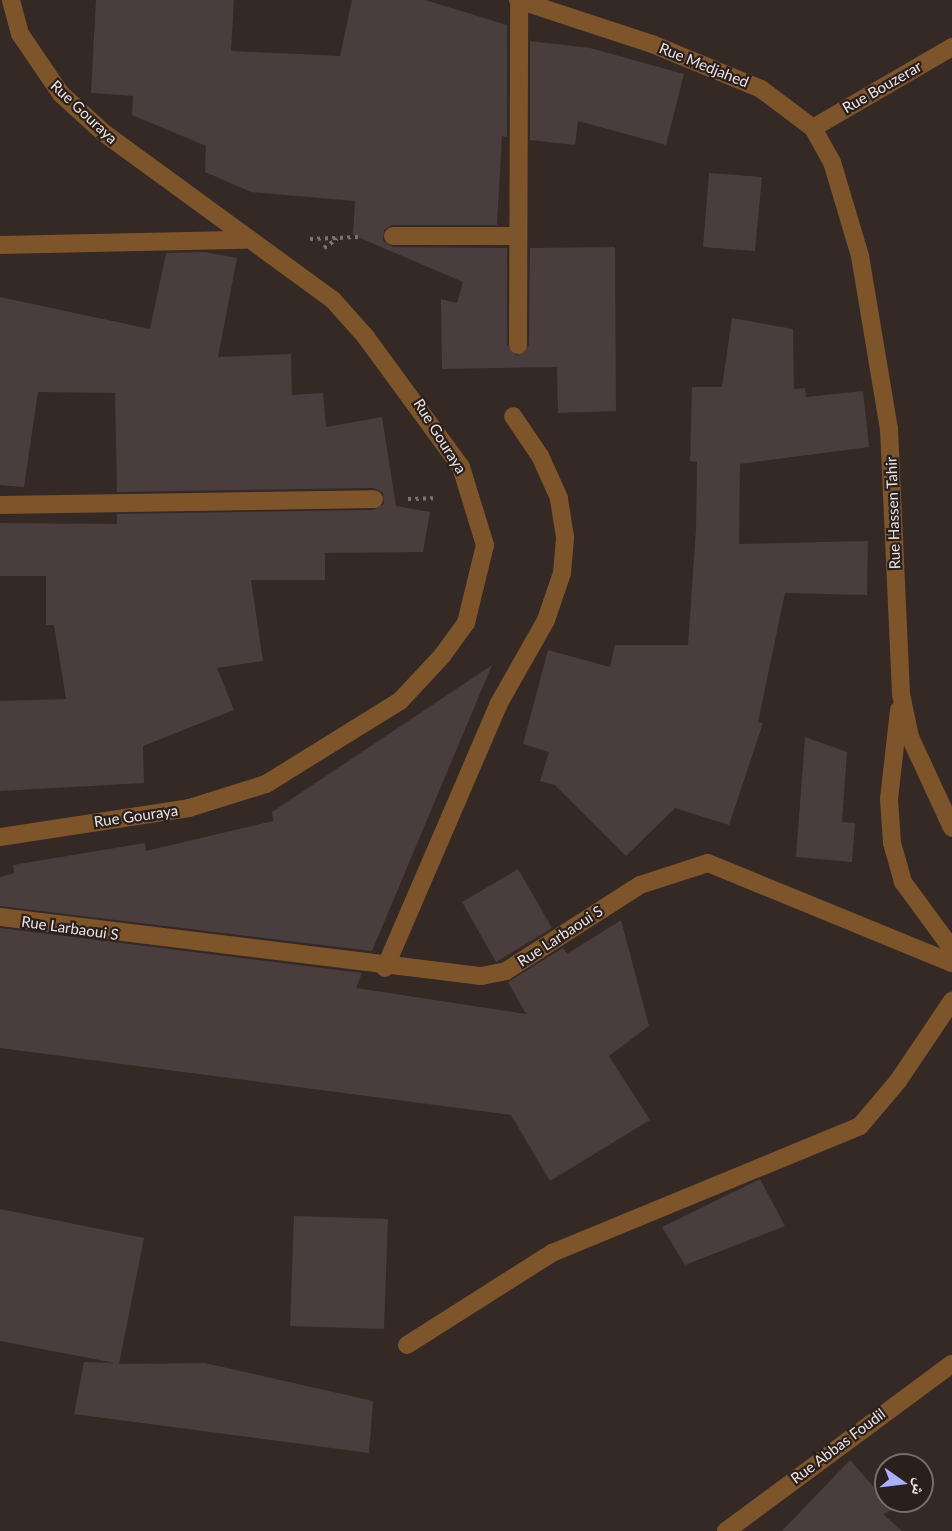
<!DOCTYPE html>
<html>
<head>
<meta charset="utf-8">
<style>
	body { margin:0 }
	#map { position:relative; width:952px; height:1531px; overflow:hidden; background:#342925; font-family:Lato,"Noto Naskh Arabic",sans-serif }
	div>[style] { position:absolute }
	.building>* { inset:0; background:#4a3d3e }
	.path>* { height:4px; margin-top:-2px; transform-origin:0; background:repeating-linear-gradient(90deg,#7c726f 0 3px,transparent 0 7.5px) }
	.street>* { height:18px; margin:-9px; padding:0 9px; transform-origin:9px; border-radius:9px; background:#7e542b }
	span { translate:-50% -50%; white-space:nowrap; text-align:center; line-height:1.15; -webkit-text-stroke:4.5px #2a1f1c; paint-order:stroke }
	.street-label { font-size:15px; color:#ebe4e2 }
	.north { position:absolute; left:874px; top:1453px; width:60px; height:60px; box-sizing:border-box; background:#2a1f1c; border:2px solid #776e6b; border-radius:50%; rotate:104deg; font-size:16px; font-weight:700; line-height:24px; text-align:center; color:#ebe4e2 }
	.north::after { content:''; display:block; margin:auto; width:21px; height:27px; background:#aab0fb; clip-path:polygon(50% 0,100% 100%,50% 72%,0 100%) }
</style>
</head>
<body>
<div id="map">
	<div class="building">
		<i style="clip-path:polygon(96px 0,234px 0,231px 51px,340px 56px,352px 0,425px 0,507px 25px,507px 137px,502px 136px,497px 225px,392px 225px,384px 230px,383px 241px,393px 247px,507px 248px,507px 345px,517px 356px,529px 345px,530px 248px,615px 247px,616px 411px,558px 413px,557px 367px,442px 369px,441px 299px,457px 303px,463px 282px,353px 235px,355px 201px,251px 192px,205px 172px,206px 146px,132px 115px,133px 96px,91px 93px)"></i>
		<i style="clip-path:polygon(530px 41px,590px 48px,684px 74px,666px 145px,578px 121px,575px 145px,530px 140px)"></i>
		<i style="clip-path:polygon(709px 173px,762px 177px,755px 251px,703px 247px)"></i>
		<i style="clip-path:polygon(205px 252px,237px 258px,218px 357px,291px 354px,292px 395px,323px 393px,326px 427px,382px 417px,396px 506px,430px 512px,423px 552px,325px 553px,325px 580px,251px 580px,263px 661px,217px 668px,234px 710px,143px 746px,144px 783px,0 791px,0 701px,66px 699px,54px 625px,46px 625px,46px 576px,0 576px,0 523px,117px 524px,117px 514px,374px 510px,384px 504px,383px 493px,374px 488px,117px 492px,115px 393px,38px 392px,24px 487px,0 485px,0 297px,150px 329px,166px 253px)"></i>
		<i style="clip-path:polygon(732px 318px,793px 329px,794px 389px,805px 388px,806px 397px,863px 391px,869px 447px,740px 464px,739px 544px,868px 541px,867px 595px,785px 593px,758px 722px,763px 723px,729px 825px,675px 808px,626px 856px,555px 785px,540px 781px,549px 752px,523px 744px,548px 650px,610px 667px,615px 645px,688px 645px,696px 529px,697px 462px,690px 461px,692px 387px,722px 387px)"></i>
		<i style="clip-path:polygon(492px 665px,372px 951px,0 906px,0 877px,14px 873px,13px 865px,145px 843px,146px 851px,273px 821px,272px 812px)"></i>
		<i style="clip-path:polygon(805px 737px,847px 752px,842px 822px,855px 823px,852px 862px,796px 857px)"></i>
		<i style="clip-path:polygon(518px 869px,552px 928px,496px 962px,462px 902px)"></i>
		<i style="clip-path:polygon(621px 920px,649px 1026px,609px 1056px,650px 1120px,550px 1181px,511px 1115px,0 1048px,0 928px,362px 973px,356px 988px,526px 1014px,508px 982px,563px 948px,567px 954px)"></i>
		<i style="clip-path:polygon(760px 1179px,785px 1226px,685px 1265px,662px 1227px)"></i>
		<i style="clip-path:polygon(0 1209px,144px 1238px,119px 1364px,205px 1363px,373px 1401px,369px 1453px,74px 1414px,84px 1362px,115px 1363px,0 1341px)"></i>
		<i style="clip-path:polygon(294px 1216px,388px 1219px,384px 1329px,290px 1326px)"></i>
		<i style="clip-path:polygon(850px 1460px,886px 1501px,898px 1507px,883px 1514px,902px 1531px,782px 1531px)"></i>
	</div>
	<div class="path">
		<i style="left:310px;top:239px;width:50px;rotate:-2.3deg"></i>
		<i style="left:324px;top:248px;width:16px;rotate:-35deg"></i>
		<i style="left:408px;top:499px;width:25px;rotate:-2deg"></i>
	</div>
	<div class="street">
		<i style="left:518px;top:0;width:141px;rotate:18.2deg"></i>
		<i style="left:652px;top:44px;width:118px;rotate:22.4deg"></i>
		<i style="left:761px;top:89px;width:65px;rotate:36.9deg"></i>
		<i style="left:813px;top:128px;width:39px;rotate:61deg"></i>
		<i style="left:832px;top:162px;width:98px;rotate:73.4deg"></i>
		<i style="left:860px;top:256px;width:175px;rotate:80.5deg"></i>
		<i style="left:889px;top:429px;width:265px;rotate:87.4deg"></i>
		<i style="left:901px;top:694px;width:44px;rotate:78.2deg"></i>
		<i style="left:910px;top:737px;width:100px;rotate:65.2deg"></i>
		<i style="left:813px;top:128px;width:161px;rotate:-30.2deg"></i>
		<i style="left:393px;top:236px;width:124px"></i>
		<i style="left:0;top:245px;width:245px;rotate:-1.2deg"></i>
		<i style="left:518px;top:345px;width:344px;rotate:-89.8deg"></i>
		<i style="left:0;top:505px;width:374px;rotate:-0.9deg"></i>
		<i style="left:899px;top:710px;width:90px;rotate:96.4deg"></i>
		<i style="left:889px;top:799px;width:44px;rotate:86.1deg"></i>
		<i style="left:892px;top:843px;width:41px;rotate:74.2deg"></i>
		<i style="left:903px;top:882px;width:83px;rotate:53.8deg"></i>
		<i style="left:0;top:837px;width:191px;rotate:-8.7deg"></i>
		<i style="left:189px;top:808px;width:81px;rotate:-17.3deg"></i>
		<i style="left:266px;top:784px;width:158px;rotate:-31.8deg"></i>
		<i style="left:400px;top:701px;width:62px;rotate:-47deg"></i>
		<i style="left:442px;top:656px;width:41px;rotate:-54deg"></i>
		<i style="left:466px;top:623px;width:80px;rotate:-76.3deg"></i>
		<i style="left:485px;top:545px;width:82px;rotate:-107.1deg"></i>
		<i style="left:461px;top:467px;width:161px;rotate:-126.2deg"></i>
		<i style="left:366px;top:337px;width:50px;rotate:-131.7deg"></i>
		<i style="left:333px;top:300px;width:283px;rotate:-143.9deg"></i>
		<i style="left:104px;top:133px;width:58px;rotate:-137.8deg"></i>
		<i style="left:61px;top:94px;width:73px;rotate:-124.3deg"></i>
		<i style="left:20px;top:34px;width:35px;rotate:-105deg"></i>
		<i style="left:0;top:917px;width:485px;rotate:7deg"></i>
		<i style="left:481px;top:976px;width:25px;rotate:-11deg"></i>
		<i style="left:506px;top:971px;width:159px;rotate:-32.7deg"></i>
		<i style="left:640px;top:885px;width:71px;rotate:-17.9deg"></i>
		<i style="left:708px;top:863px;width:264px;rotate:22.3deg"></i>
		<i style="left:385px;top:968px;width:286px;rotate:-66.7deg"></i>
		<i style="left:498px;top:705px;width:98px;rotate:-60.5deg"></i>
		<i style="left:546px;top:620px;width:50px;rotate:-71.2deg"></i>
		<i style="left:562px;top:573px;width:36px;rotate:-85deg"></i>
		<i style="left:565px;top:537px;width:39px;rotate:-99deg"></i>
		<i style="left:559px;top:498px;width:46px;rotate:-114.3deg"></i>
		<i style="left:540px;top:456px;width:48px;rotate:-124deg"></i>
		<i style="left:407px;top:1345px;width:172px;rotate:-32.4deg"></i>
		<i style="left:552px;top:1253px;width:333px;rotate:-22.4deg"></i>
		<i style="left:860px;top:1126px;width:59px;rotate:-49.8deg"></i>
		<i style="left:898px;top:1081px;width:97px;rotate:-56deg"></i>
		<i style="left:726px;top:1531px;width:281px;rotate:-36.5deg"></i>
	</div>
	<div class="street-label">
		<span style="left:704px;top:65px;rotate:22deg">Rue Medjahed</span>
		<span style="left:882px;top:87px;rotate:-30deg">Rue Bouzerar</span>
		<span style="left:84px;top:112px;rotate:43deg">Rue Gouraya</span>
		<span style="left:440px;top:436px;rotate:58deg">Rue Gouraya</span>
		<span style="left:893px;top:513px;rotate:-92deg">Rue Hassen Tahir</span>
		<span style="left:136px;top:816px;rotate:-8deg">Rue Gouraya</span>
		<span style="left:70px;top:928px;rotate:8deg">Rue Larbaoui S</span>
		<span style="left:560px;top:936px;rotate:-33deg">Rue Larbaoui S</span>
		<span style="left:838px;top:1446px;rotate:-37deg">Rue Abbas Foudil</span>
	</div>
	<div class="north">ش</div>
</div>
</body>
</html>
